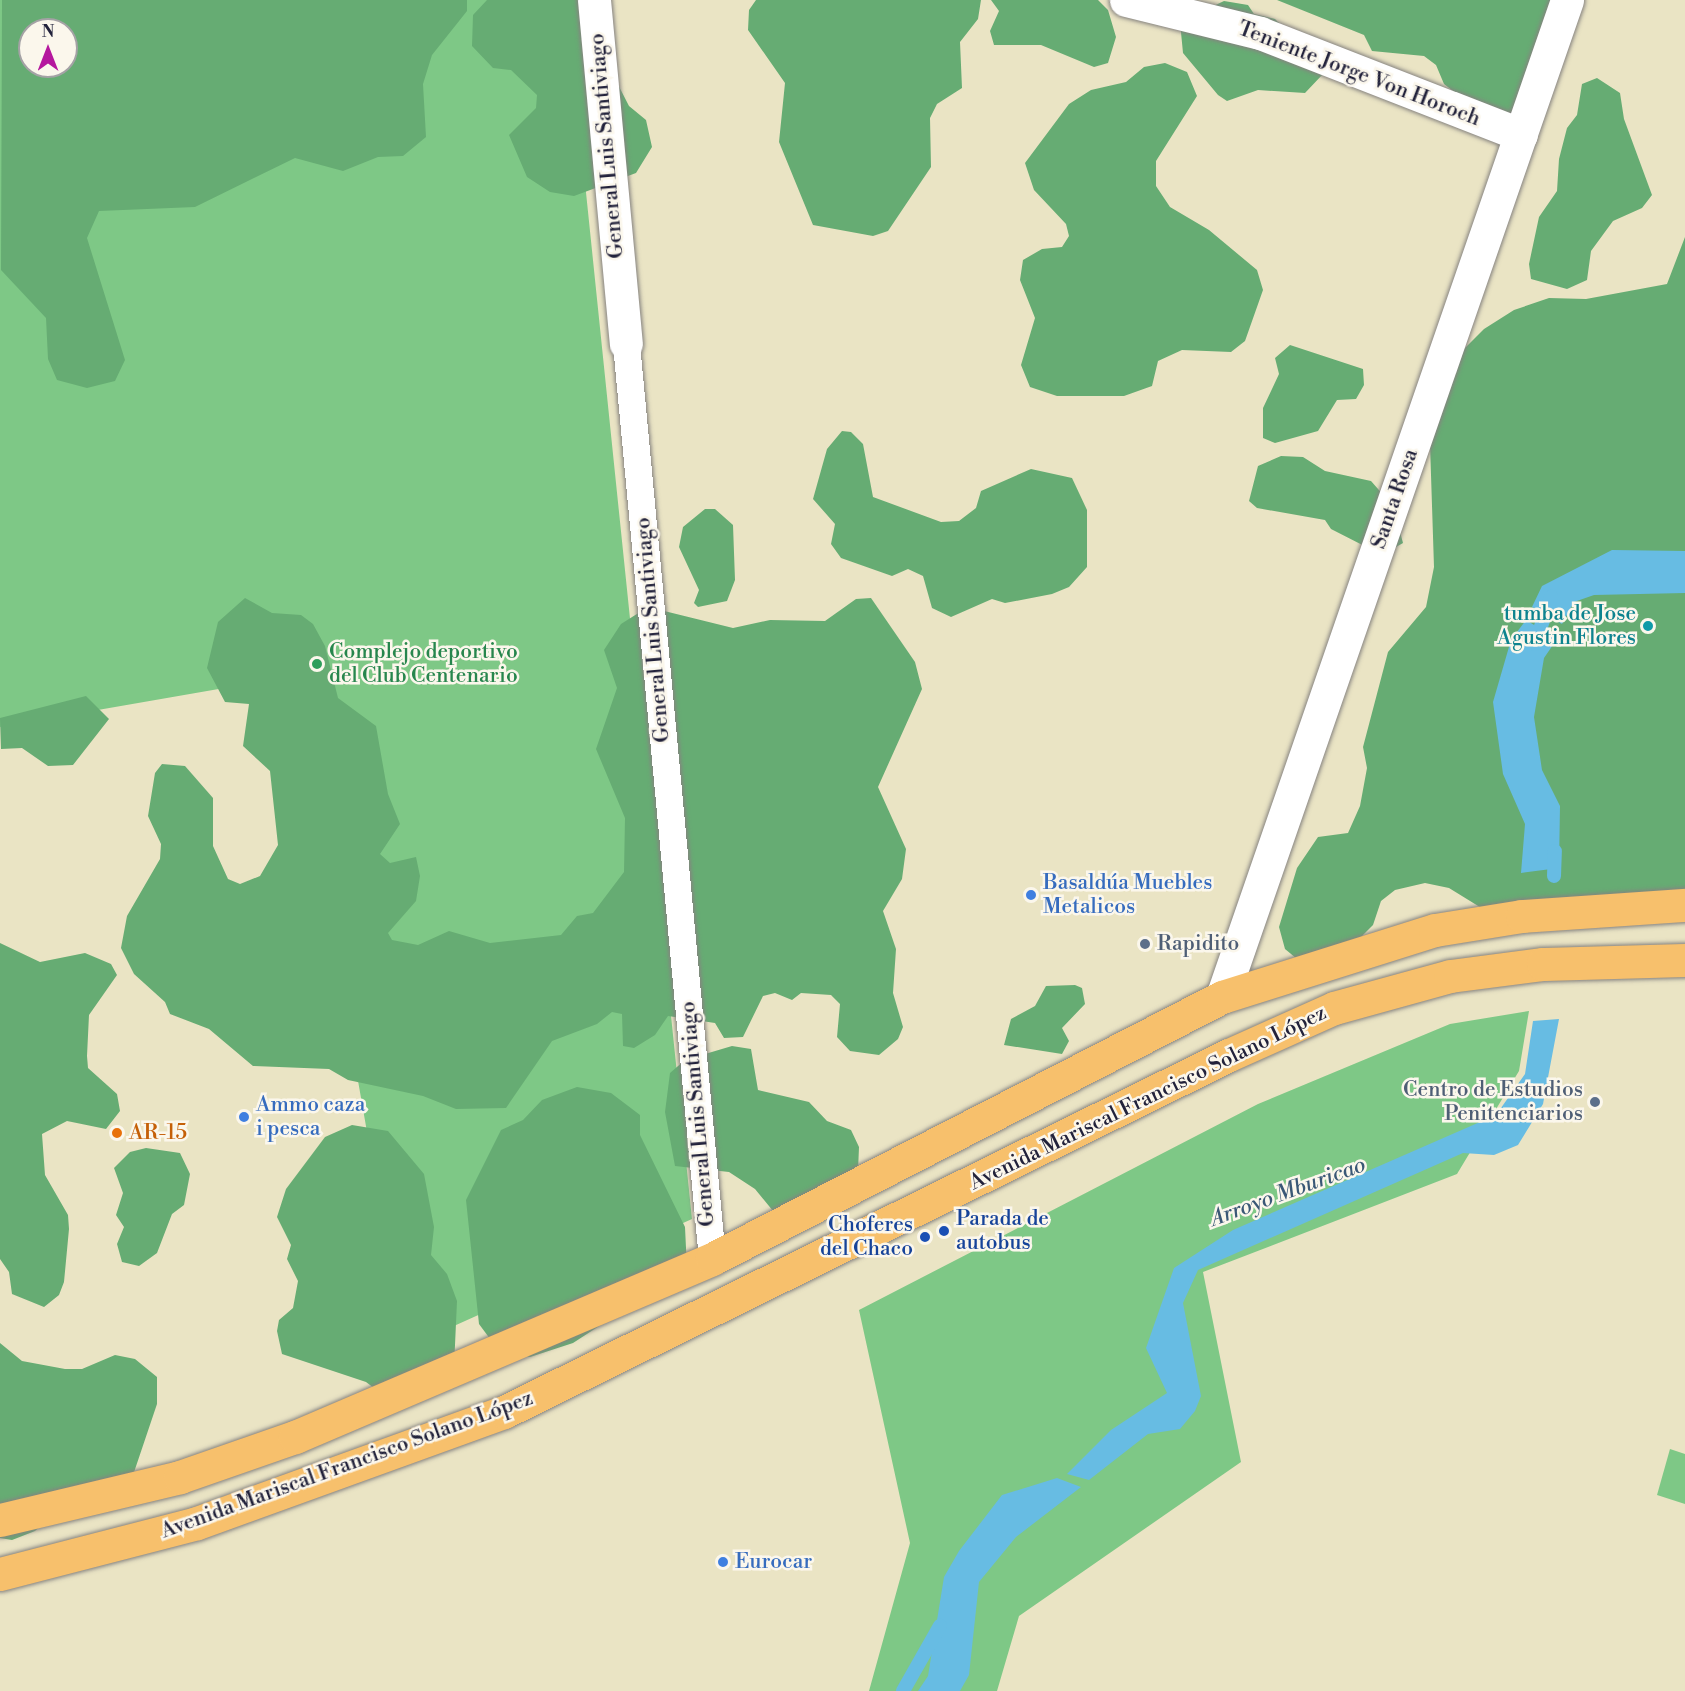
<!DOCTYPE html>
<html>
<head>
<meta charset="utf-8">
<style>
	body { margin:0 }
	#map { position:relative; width:1685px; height:1691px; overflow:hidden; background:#eae4c4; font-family:"Libre Bodoni",serif }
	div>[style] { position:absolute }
	.green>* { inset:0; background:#7ec886 }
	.forest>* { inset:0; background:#66ac73 }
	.water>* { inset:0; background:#67bce3 }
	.stream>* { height:14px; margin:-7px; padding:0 7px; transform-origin:7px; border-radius:7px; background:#67bce3 }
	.roads { filter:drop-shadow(0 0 2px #868380) drop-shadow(0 0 2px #868380) }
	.service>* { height:27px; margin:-13.5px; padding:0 13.5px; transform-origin:13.5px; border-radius:13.5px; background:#fff }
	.minor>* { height:33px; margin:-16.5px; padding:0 16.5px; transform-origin:16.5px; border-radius:16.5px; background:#fff }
	.tertiary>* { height:33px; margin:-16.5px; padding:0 16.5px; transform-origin:16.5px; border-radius:16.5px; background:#fff }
	.trunk>* { height:33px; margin:-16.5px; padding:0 16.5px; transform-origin:16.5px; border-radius:16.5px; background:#f7c06c }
	.dots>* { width:16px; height:16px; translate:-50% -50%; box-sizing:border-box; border:3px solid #fbf7ec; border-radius:50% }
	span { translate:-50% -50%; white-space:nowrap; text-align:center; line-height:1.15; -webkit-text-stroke:5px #fbf7ec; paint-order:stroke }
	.street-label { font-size:21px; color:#22223b }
	.culture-label { font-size:21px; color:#0d838f }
	.right { translate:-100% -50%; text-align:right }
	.leisure-label { font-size:21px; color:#27864d }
	.left { translate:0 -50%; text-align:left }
	.shop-label { font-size:21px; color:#366cbe }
	.service-label { font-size:21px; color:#4e5e75 }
	.food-label { font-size:21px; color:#c56008 }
	.transit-label { font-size:21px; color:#164399 }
	.water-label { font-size:22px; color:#3a5876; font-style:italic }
	.north { position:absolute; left:18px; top:18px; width:60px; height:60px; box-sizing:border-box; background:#fbf7ec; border:2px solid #a4a2a5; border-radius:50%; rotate:0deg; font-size:16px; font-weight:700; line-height:24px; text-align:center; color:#22223b }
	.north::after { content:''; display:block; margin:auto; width:21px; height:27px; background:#b5179e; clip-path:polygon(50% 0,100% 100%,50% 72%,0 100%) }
</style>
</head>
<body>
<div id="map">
	<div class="green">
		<i style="clip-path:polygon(evenodd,0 0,577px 0,581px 144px,692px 1219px,405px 1348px,287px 677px,0 727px,0 0,30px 30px,66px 30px,66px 66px,30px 66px,30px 30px)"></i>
		<i style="clip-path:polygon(1529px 1011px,1519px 1071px,1457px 1174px,1203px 1272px,1241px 1462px,1019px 1616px,997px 1691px,869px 1691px,910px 1543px,859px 1310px,1258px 1104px,1450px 1024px)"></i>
		<i style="clip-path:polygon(1670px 1449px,1685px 1454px,1685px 1504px,1657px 1495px)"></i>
	</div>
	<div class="forest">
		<i style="clip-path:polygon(evenodd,2px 0,467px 0,467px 11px,432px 55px,423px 84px,426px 137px,403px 156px,378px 157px,343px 171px,295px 158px,195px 207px,99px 211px,87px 238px,125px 360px,115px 381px,87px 388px,57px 380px,48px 359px,46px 318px,1px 270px,2px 0,30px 30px,66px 30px,66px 66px,30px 66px,30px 30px)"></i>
		<i style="clip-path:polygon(487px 0,610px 0,611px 71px,629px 106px,646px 120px,652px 147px,636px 173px,574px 196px,550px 192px,527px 177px,509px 135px,536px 108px,537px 95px,511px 70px,493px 68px,472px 46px,473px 15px)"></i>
		<i style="clip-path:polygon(756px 0,981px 0,978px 19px,960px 42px,962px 88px,937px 104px,930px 118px,931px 167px,888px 231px,873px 236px,813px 225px,779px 142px,785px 83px,748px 30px,749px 10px)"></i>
		<i style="clip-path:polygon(991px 0,1098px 0,1108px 10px,1116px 37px,1108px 63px,1094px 67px,1041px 45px,994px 45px,990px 31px,999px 11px)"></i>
		<i style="clip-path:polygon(1277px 0,1573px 0,1533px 113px,1484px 115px,1444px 84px,1436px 65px,1424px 56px,1372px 51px,1364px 35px)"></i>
		<i style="clip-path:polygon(1224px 1px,1248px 5px,1254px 14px,1275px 19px,1282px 26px,1323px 74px,1305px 93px,1258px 90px,1227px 101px,1218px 95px,1183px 53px,1180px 22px)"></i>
		<i style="clip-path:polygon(1165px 63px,1187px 72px,1197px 96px,1156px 161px,1156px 186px,1170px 207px,1209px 230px,1257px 270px,1263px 290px,1245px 341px,1231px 352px,1182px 350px,1158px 361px,1152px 386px,1124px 396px,1057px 396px,1030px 387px,1021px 365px,1035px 318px,1020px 280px,1023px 260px,1042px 249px,1062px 247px,1069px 236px,1066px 224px,1034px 190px,1025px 163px,1069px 104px,1091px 90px,1126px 82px,1144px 67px)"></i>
		<i style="clip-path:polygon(1597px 78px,1620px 93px,1624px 119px,1652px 195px,1642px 208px,1613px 221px,1591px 251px,1587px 280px,1567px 289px,1531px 279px,1529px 264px,1539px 217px,1557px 191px,1559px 159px,1567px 128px,1577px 115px,1582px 84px)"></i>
		<i style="clip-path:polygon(1685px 237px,1685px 896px,1509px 925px,1449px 888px,1425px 883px,1395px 890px,1381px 901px,1373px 925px,1345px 953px,1308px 968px,1285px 949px,1279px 927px,1297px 868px,1318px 837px,1348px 833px,1360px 806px,1367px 768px,1363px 747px,1388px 652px,1426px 607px,1434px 567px,1429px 413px,1449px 364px,1484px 329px,1514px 310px,1549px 298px,1586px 299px,1667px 284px)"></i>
		<i style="clip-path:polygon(1290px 345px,1363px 369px,1364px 385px,1356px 399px,1337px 400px,1318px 431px,1275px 443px,1263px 438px,1263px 408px,1279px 374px,1275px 358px)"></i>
		<i style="clip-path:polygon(842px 431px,851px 432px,863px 444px,873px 497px,941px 522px,959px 521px,976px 508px,981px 491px,1031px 469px,1072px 478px,1087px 510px,1087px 567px,1069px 587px,1052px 594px,1005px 603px,992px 599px,951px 617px,932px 608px,923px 576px,908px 569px,892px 576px,841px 558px,831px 544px,835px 524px,813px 499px,827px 449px)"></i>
		<i style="clip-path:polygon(1281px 456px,1303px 457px,1325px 471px,1371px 481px,1393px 506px,1403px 543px,1382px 555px,1331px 529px,1325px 520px,1257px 508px,1249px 501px,1258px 466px)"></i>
		<i style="clip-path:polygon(705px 509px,715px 509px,733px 525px,735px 580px,727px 601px,698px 607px,694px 603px,699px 590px,679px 547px,683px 527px)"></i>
		<i style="clip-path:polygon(245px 598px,272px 613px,301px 615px,313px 624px,325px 646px,338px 698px,376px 726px,388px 794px,400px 824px,380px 854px,390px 863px,416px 857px,420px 876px,416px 901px,388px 933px,392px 940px,418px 945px,449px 931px,490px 943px,561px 935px,577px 916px,593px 913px,624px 872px,625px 818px,596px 749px,617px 688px,604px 650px,621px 624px,648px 607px,733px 628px,770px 620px,825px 621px,856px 599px,871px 598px,915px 662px,922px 689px,878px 787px,906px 849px,902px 879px,883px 911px,896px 949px,893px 993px,903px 1027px,898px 1039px,879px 1055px,850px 1051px,837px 1037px,840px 1004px,831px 995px,801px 993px,792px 1000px,775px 993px,763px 996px,743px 1037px,724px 1038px,715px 1023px,668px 1016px,655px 1035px,634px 1048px,623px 1046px,622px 1014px,612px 1012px,597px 1024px,552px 1041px,506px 1108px,456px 1109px,423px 1096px,348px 1080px,329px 1069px,253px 1066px,209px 1029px,170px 1014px,165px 1002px,134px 974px,121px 948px,127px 916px,160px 859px,161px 844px,148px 816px,155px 773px,162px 764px,185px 766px,213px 798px,213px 846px,228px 879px,240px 884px,260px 876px,278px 845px,270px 771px,243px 746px,249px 704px,225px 702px,207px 668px,218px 622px)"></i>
		<i style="clip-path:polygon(86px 696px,109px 719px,73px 765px,48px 766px,22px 748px,1px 749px,0 718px)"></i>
		<i style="clip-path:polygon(0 943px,40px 962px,85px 953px,111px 964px,117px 975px,89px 1015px,87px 1056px,88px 1068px,117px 1094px,120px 1111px,106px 1129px,67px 1121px,42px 1134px,45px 1175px,68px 1215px,69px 1229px,64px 1282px,59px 1295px,44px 1307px,12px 1294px,9px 1272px,0 1259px)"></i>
		<i style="clip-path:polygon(1075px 985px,1082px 988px,1085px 1004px,1062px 1028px,1069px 1041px,1062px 1054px,1004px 1045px,1011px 1019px,1035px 1006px,1046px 986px)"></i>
		<i style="clip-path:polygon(732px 1046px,751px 1049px,758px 1090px,809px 1102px,827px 1121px,851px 1130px,859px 1147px,858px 1171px,778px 1217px,755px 1189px,729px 1172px,675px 1166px,665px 1112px,670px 1073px,685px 1060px)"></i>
		<i style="clip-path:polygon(577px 1087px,611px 1093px,640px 1115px,640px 1135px,685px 1227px,687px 1269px,573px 1343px,530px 1357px,499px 1351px,479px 1324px,466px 1200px,501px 1130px,523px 1120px,542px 1100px)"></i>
		<i style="clip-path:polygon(352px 1125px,388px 1131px,424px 1174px,434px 1227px,431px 1255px,447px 1274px,457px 1301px,454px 1367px,386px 1397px,366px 1382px,282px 1354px,277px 1331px,279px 1320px,293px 1308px,298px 1281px,287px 1259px,291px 1245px,277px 1217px,286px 1189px,325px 1137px)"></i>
		<i style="clip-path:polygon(146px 1148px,180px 1153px,190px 1174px,184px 1205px,172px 1214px,157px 1253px,139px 1266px,122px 1262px,117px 1244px,124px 1227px,116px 1215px,123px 1193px,114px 1168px,130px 1152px)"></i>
		<i style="clip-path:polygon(0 1343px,22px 1361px,65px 1369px,82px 1369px,115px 1355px,135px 1359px,157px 1377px,157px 1404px,127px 1493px,51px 1516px,35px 1531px,12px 1540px,0 1538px)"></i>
	</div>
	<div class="water">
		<i style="clip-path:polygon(1612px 550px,1685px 551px,1685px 593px,1594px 595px,1574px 602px,1562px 624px,1532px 607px,1542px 586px)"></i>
		<i style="clip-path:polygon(1526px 620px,1557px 639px,1544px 658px,1534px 717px,1542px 770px,1560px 806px,1559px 868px,1521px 873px,1525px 824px,1503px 774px,1493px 702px,1511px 640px)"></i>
		<i style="clip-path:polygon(1559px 1019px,1543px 1104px,1518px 1145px,1494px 1155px,1463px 1153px,1198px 1270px,1183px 1303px,1201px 1396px,1195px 1411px,1180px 1429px,1148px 1434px,1089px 1480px,1067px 1474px,1111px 1430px,1167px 1393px,1146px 1348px,1174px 1268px,1233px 1230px,1496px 1115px,1525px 1074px,1533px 1021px)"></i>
		<i style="clip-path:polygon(1057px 1478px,1081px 1487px,1016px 1537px,979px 1582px,969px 1675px,960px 1691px,918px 1691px,928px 1676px,944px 1577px,959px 1551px,1002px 1495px)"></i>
	</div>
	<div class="stream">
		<i style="left:1535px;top:644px;width:50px;rotate:-71.2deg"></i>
		<i style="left:1554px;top:876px;width:25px;rotate:-88deg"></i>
		<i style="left:903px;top:1691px;width:75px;rotate:-60.4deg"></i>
	</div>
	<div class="roads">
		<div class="service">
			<i style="left:626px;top:344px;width:919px;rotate:84.63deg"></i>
		</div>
		<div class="minor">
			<i style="left:594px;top:0;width:345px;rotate:84.7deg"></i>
			<i style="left:1126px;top:0;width:138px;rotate:13.8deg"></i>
			<i style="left:1260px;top:33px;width:280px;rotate:21.3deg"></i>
		</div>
		<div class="tertiary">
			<i style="left:1222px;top:997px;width:1055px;rotate:-70.91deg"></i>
		</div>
		<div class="trunk">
			<i style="left:0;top:1520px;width:185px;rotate:-13.4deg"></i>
			<i style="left:180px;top:1477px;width:122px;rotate:-19.2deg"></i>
			<i style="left:295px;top:1437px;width:453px;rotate:-23.1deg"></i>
			<i style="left:712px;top:1259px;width:573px;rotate:-27.19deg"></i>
			<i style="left:1222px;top:997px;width:223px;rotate:-17.5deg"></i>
			<i style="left:1435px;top:930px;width:88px;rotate:-9.1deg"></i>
			<i style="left:1522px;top:916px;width:163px;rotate:-3.9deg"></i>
			<i style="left:0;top:1574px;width:203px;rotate:-14.5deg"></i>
			<i style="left:197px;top:1523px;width:326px;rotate:-19.9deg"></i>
			<i style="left:504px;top:1412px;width:808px;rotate:-26.22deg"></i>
			<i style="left:1229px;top:1055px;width:115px;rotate:-24.1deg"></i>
			<i style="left:1334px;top:1008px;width:120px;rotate:-15.4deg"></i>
			<i style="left:1450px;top:976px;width:94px;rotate:-7.4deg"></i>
			<i style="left:1543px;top:964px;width:142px;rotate:-1.6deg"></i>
		</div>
	</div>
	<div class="dots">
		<i style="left:1648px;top:626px;background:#0f9aa8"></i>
		<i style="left:317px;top:664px;background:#2e9e5b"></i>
		<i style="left:1031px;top:895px;background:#3f7fe0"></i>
		<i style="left:1145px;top:944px;background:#5c6f8a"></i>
		<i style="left:1595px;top:1102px;background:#5c6f8a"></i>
		<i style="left:244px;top:1117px;background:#3f7fe0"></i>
		<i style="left:117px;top:1133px;background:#e8710a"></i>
		<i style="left:944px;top:1231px;background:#1a4fb4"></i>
		<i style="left:925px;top:1237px;background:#1a4fb4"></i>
		<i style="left:723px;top:1562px;background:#3f7fe0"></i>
	</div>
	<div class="street-label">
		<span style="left:1359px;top:74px;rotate:21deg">Teniente Jorge Von Horoch</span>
		<span style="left:607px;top:146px;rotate:-95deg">General Luis Santiviago</span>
		<span style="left:1395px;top:499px;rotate:-71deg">Santa Rosa</span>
		<span style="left:653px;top:630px;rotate:-95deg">General Luis Santiviago</span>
		<span style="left:1148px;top:1098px;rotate:-26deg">Avenida Mariscal Francisco Solano López</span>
		<span style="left:698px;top:1114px;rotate:-95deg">General Luis Santiviago</span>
		<span style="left:347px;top:1465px;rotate:-20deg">Avenida Mariscal Francisco Solano López</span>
	</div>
	<div class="culture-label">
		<span class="right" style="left:1636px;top:626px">tumba de Jose<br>Agustin Flores</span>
	</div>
	<div class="leisure-label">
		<span class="left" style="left:329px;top:664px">Complejo deportivo<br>del Club Centenario</span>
	</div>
	<div class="shop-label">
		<span class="left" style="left:1043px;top:895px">Basaldúa Muebles<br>Metalicos</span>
		<span class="left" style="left:256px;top:1117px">Ammo caza<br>i pesca</span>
		<span class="left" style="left:735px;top:1562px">Eurocar</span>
	</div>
	<div class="service-label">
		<span class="left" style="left:1157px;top:944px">Rapidito</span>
		<span class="right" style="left:1583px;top:1102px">Centro de Estudios<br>Penitenciarios</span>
	</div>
	<div class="food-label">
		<span class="left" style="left:129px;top:1133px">AR-15</span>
	</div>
	<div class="transit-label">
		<span class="left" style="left:956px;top:1231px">Parada de<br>autobus</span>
		<span class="right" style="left:913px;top:1237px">Choferes<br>del Chaco</span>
	</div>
	<div class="water-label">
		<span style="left:1288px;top:1192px;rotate:-20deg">Arroyo Mburicao</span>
	</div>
	<div class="north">N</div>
</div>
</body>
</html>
